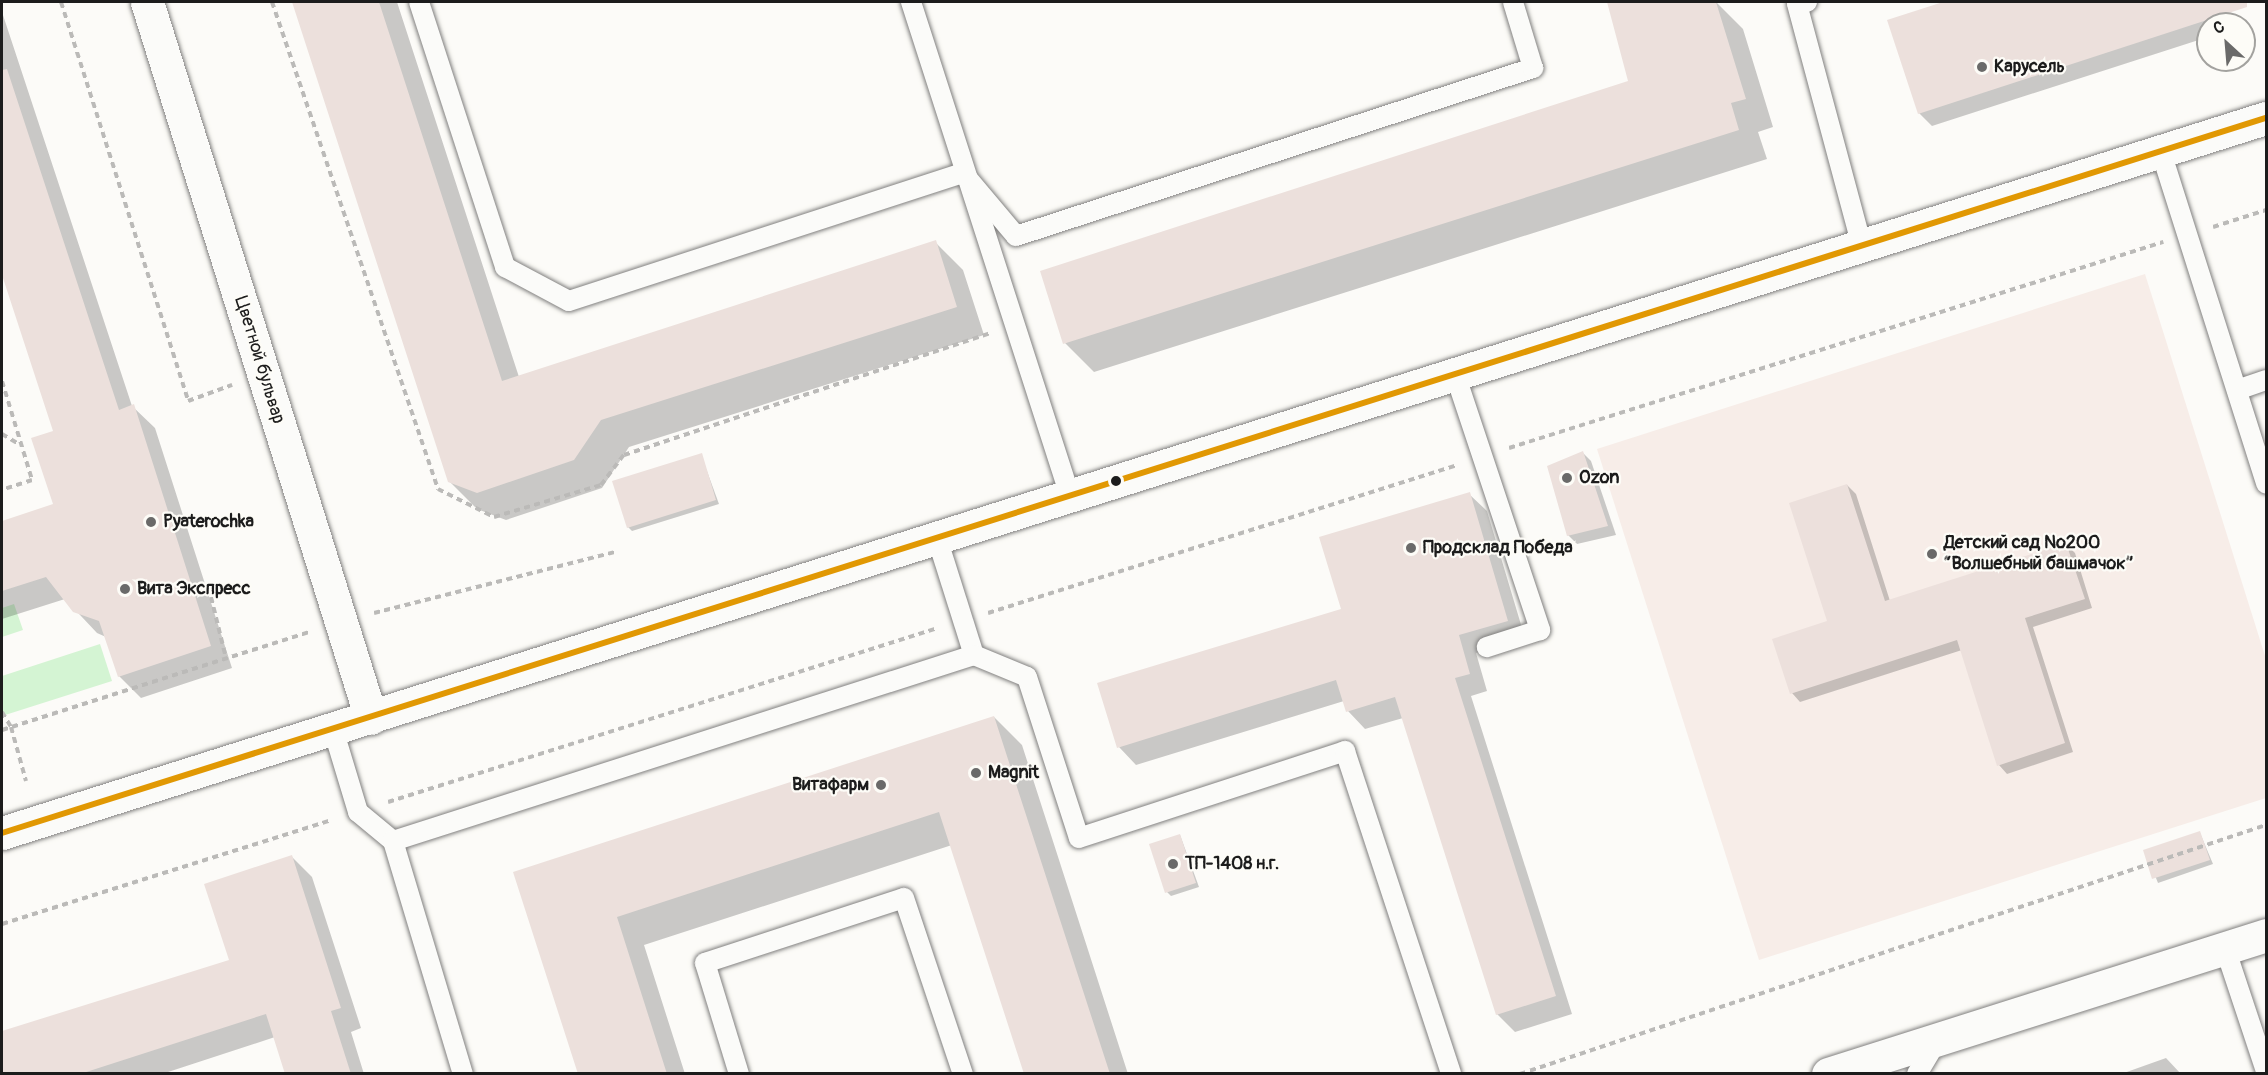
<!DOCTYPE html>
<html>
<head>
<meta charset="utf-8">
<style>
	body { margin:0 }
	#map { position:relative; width:2268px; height:1075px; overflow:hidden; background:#fcfbf8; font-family:Pangolin,sans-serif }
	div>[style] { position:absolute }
	.built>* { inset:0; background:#f7ede8 }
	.green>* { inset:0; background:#d4f4d3 }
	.shadow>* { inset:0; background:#0003 }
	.building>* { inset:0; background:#ece0dc }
	.path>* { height:4px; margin-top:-2px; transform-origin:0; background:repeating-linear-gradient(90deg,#bbbab8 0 6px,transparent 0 10.5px) }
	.roads { filter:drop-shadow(0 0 2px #81807f) drop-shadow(0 0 2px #81807f) }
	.lane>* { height:20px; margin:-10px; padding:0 10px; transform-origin:10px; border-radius:10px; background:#fbfbf9 }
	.street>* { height:33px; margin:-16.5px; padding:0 16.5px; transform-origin:16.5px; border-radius:16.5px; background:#fbfbf9 }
	.secondary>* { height:33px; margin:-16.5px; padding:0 16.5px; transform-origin:16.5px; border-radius:16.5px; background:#fbfbf9 }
	.bus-1>* { height:6px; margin:-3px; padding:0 3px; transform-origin:3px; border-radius:3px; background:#e19803 }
	.dots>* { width:16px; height:16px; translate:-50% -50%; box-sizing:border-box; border:3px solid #fdfcf7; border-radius:50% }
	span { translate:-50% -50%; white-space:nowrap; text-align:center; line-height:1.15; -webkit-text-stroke:4.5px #fdfcf7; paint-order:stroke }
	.poi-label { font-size:18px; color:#1c1c1c; font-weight:700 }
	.left { translate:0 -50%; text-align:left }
	.right { translate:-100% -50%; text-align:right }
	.street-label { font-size:18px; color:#1c1c1c }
	.frame { position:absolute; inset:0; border:3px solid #1c1c1c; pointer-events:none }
	.north { position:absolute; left:2196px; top:12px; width:60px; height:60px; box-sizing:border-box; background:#fdfcf7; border:2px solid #a3a29f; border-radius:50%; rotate:334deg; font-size:16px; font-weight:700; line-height:24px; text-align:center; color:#1c1c1c }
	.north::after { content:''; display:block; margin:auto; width:21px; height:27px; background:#6a6a69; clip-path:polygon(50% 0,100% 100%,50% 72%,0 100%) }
</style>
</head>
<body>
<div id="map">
	<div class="built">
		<i style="clip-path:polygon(2145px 274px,2266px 659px,2266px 798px,1759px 960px,1597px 449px)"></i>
	</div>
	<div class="green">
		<i style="clip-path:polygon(14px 604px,23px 630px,2px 637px,2px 608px)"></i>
		<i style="clip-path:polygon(100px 644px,112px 681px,2px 716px,2px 676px)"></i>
	</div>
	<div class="shadow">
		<i style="clip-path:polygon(293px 2px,397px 2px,519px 377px,935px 242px,963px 270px,984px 335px,629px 447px,602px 488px,506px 520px,477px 509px,449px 481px)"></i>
		<i style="clip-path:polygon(1608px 2px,1716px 2px,1743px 29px,1773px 127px,1758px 132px,1767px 159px,1094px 372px,1065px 343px,1630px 82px)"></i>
		<i style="clip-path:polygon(1948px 2px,2208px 2px,2215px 24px,2208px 24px,2208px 37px,1932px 126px,1919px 113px,1889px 21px)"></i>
		<i style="clip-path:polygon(2px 12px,132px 406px,155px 428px,232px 668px,141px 698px,119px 676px,106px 637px,97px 633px,65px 599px,2px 619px,2px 522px,55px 505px,55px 432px,2px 270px)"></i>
		<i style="clip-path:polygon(1582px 452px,1591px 461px,1616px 535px,1577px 544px,1568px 535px)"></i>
		<i style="clip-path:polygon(701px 455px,719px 504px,632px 531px,628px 527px)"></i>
		<i style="clip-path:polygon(1847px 485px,1856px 494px,1890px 601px,2066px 544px,2075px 553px,2092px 608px,2033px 627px,2073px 752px,2007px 774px,1999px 765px,1962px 650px,1800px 702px,1792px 693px,1829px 622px)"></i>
		<i style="clip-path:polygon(1469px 494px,1487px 511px,1525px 638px,1476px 653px,1487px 691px,1471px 696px,1572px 1014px,1515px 1032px,1497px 1014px,1403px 718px,1365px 729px,1348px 711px,1344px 701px,1136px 765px,1119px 747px,1343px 610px)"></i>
		<i style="clip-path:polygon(994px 717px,1022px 745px,1128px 1074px,1025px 1074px,952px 845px,644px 945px,685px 1074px,580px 1074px,515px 873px)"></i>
		<i style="clip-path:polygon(2200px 833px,2213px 864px,2158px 883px,2145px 851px)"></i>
		<i style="clip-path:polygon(1180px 835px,1199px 887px,1171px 896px,1167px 892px)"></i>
		<i style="clip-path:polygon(292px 857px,312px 877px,361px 1028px,351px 1032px,364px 1074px,286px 1074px,275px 1037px,162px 1074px,2px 1074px,2px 1032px,230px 961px)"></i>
		<i style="clip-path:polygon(2166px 1058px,2181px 1074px,2121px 1074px)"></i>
	</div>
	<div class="building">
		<i style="clip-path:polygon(292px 2px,379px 2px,502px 381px,936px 240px,957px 307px,601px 420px,574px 460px,477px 493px,448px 482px)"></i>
		<i style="clip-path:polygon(1607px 2px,1716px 2px,1746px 99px,1731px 103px,1739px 130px,1063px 344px,1040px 271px,1628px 81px)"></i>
		<i style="clip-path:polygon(1943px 2px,2247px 2px,2247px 7px,1918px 114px,1887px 20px)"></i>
		<i style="clip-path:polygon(7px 69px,119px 410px,134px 404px,211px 646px,118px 677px,99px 621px,73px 612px,46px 577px,2px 591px,2px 521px,53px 504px,31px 438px,53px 431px,2px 275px,2px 70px)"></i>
		<i style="clip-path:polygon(1583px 451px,1608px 526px,1567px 536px,1547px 466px)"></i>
		<i style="clip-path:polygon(702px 453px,716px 500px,627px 528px,612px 481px)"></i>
		<i style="clip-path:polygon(1847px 484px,1885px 601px,2066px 543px,2085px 599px,2025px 618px,2065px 743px,1997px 766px,1957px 640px,1790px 694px,1772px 639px,1827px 621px,1789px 503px)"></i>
		<i style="clip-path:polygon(1470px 492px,1508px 621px,1459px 635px,1470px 674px,1455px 678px,1556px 996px,1496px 1015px,1395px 697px,1346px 712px,1336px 680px,1117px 748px,1097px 683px,1341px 609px,1319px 537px)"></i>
		<i style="clip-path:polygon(994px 716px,1110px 1074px,1024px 1074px,939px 812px,617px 917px,667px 1074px,578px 1074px,513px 872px)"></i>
		<i style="clip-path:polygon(2200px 831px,2210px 860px,2152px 879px,2143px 850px)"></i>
		<i style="clip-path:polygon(1180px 834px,1196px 883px,1165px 893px,1149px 844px)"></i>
		<i style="clip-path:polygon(292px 855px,341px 1008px,331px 1011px,351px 1074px,285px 1074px,266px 1014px,80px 1074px,2px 1074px,2px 1031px,229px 960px,204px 884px)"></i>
	</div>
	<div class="path">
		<i style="left:61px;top:2px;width:419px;rotate:72.3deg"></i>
		<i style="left:188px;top:401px;width:47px;rotate:-20deg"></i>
		<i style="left:272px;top:2px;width:515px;rotate:71.18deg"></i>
		<i style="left:438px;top:489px;width:63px;rotate:26.6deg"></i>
		<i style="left:494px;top:517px;width:112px;rotate:-16.7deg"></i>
		<i style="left:601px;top:485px;width:38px;rotate:-53deg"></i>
		<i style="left:624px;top:455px;width:386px;rotate:-18.4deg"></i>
		<i style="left:2213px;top:227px;width:56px;rotate:-17.8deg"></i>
		<i style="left:2px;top:381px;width:103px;rotate:73.1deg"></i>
		<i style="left:32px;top:480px;width:32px;rotate:162deg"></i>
		<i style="left:2px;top:434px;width:21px;rotate:31deg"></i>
		<i style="left:1509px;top:448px;width:686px;rotate:-17.48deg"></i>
		<i style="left:211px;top:597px;width:63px;rotate:76.2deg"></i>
		<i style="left:374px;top:613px;width:249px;rotate:-14.2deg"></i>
		<i style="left:988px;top:613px;width:491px;rotate:-17.5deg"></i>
		<i style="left:2px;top:712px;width:17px;rotate:59deg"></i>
		<i style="left:11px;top:727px;width:56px;rotate:74.5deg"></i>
		<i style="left:2px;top:730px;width:322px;rotate:-17.7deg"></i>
		<i style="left:388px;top:802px;width:577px;rotate:-17.56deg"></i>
		<i style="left:2px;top:924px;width:346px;rotate:-17.5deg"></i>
		<i style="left:1520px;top:1074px;width:786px;rotate:-18.46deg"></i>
	</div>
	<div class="roads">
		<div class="lane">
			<i style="left:419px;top:2px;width:279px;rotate:72deg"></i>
			<i style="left:505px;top:267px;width:72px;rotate:28deg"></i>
			<i style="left:569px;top:301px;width:414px;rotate:-18deg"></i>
			<i style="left:911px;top:2px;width:519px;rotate:72.16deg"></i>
			<i style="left:1807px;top:2px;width:10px;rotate:169deg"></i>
			<i style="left:1797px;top:4px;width:251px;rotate:75deg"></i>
			<i style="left:2161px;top:152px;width:348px;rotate:72.4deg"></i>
			<i style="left:963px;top:173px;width:82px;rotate:49.9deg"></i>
			<i style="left:1016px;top:236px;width:544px;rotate:-18deg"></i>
			<i style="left:1533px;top:68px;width:69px;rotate:-106.9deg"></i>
			<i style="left:1455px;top:374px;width:270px;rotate:71.6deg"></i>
			<i style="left:1540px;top:630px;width:56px;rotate:162.2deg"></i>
			<i style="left:2237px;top:390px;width:31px;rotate:-19deg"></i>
			<i style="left:937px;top:538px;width:123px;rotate:72.5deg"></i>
			<i style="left:333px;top:729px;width:87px;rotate:73.2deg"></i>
			<i style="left:358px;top:812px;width:45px;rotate:39.6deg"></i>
			<i style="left:393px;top:841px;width:243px;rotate:73.3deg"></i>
			<i style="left:393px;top:841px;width:610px;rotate:-17.75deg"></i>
			<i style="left:974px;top:655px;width:57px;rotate:22.5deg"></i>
			<i style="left:1027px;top:677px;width:169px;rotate:72.1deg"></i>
			<i style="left:1079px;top:838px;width:280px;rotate:-18.1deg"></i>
			<i style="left:1345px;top:751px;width:340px;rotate:71.8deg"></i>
			<i style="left:2225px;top:948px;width:130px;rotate:71.6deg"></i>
			<i style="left:739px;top:1074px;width:116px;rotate:-107deg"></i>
			<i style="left:705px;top:963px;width:209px;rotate:-18.1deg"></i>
			<i style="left:904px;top:898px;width:186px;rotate:71.5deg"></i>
			<i style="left:1917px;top:1074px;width:41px;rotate:-59deg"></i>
		</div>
		<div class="street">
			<i style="left:147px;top:2px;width:750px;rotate:72.63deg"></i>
			<i style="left:1828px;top:1074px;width:460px;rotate:-17.6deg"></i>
		</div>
		<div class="secondary">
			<i style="left:2px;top:833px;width:2374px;rotate:-17.53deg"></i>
		</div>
	</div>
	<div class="bus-1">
		<i style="left:2px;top:833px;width:2374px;rotate:-17.53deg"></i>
	</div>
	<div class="dots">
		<i style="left:1982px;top:67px;background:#6a6a69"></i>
		<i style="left:1567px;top:478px;background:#6a6a69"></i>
		<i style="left:1116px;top:481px;background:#1c1c1c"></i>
		<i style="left:151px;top:522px;background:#6a6a69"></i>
		<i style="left:1411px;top:548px;background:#6a6a69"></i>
		<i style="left:1932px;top:554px;background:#6a6a69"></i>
		<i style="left:125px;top:589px;background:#6a6a69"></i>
		<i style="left:976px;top:773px;background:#6a6a69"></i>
		<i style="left:881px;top:785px;background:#6a6a69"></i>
		<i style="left:1173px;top:864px;background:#6a6a69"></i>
	</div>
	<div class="poi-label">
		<span class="left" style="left:1994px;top:67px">Карусель</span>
		<span class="left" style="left:1579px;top:478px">Ozon</span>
		<span class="left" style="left:163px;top:522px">Pyaterochka</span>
		<span class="left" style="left:1944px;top:554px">Детский сад №200<br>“Волшебный башмачок”</span>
		<span class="left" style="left:1423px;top:548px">Продсклад Победа</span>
		<span class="left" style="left:137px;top:589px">Вита Экспресс</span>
		<span class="left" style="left:988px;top:773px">Magnit</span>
		<span class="right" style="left:869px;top:785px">Витафарм</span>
		<span class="left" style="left:1185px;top:864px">ТП-1408 н.г.</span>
	</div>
	<div class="street-label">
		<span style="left:259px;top:360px;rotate:73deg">Цветной бульвар</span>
	</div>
	<div class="frame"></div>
	<div class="north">С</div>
</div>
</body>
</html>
